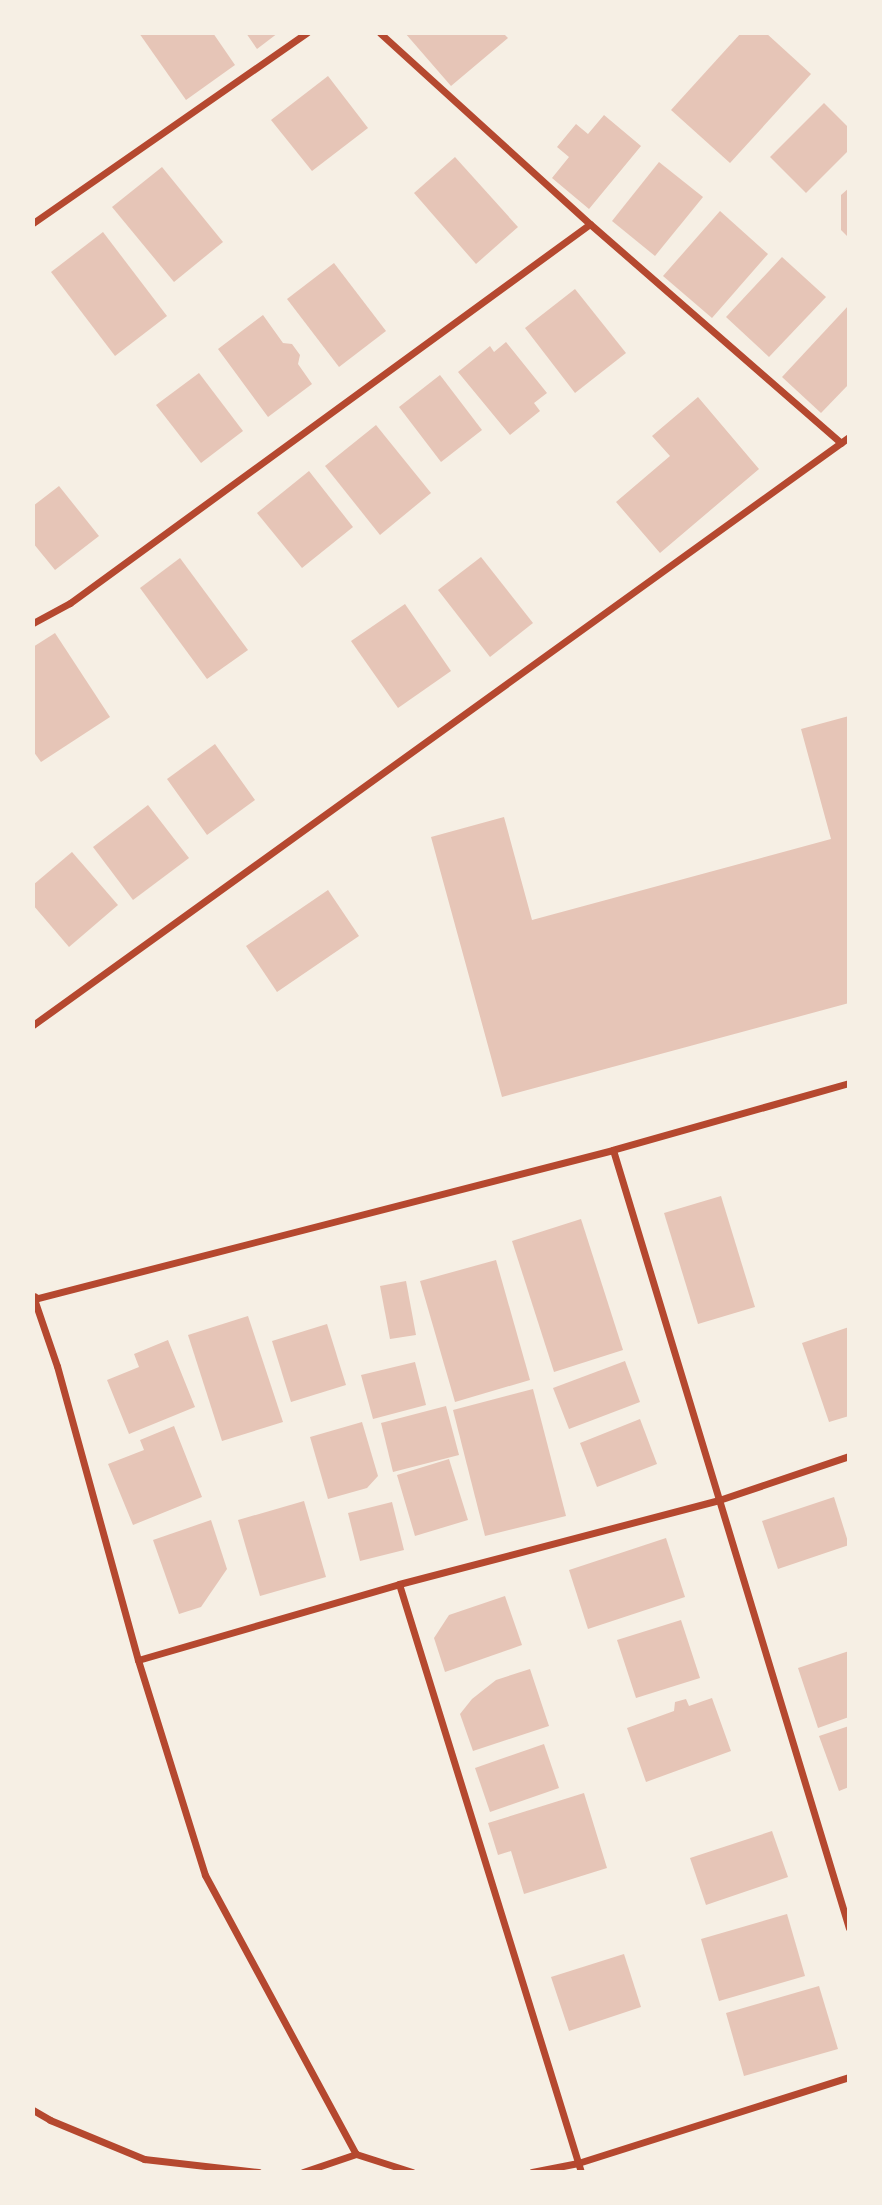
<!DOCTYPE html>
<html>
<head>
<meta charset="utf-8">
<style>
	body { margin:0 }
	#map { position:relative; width:882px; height:2205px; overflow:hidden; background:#f6efe4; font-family:Jost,sans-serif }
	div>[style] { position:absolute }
	.building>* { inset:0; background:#e6c5b7 }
	.minor>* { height:7px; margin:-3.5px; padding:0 3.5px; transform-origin:3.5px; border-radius:3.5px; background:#b5482f }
	.tertiary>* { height:12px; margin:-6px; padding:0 6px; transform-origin:6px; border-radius:6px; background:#b5482f }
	span { translate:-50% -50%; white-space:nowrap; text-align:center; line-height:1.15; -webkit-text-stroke:5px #f6efe4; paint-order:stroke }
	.frame { position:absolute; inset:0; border:35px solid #f6efe4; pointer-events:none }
</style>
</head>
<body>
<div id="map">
	<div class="building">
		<i style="clip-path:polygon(139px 33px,213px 33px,235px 65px,186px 100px)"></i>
		<i style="clip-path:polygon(246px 33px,278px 33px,257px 49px)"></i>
		<i style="clip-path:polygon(405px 33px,503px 33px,508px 38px,451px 86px)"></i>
		<i style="clip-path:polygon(741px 33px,766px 33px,811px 74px,730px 163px,671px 110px)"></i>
		<i style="clip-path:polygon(328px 76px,368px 128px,312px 171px,271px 120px)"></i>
		<i style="clip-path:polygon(824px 103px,849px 128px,849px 150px,806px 193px,770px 157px)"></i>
		<i style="clip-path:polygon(604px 115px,641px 146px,589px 209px,552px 178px,569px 157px,557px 147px,576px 124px,588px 134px)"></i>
		<i style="clip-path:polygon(455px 157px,518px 227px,476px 264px,414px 193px)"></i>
		<i style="clip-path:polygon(659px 162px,703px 197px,655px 256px,612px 221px)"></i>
		<i style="clip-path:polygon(162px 167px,223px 242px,174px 282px,112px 207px)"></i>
		<i style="clip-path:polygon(849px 188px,849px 238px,841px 230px,841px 195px)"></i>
		<i style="clip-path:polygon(720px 211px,768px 254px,712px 318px,663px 276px)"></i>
		<i style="clip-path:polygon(103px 232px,167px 316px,115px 356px,51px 272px)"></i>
		<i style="clip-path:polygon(782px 257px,826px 297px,769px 357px,726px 317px)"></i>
		<i style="clip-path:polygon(334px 263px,386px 331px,339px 367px,287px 299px)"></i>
		<i style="clip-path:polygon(575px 289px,626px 353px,575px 393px,525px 328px)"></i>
		<i style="clip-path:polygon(849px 305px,849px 384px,821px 413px,782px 377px)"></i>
		<i style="clip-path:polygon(263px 315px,283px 343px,292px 344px,300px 355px,298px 364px,312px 384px,268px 417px,218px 349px)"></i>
		<i style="clip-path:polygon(506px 342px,547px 393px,534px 403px,540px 411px,510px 435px,458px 372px,490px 346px,494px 352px)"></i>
		<i style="clip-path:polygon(199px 373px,243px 431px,201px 463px,156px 405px)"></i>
		<i style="clip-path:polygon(440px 375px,482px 430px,441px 462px,399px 407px)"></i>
		<i style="clip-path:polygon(698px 397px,759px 469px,660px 553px,616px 502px,670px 456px,652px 436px)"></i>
		<i style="clip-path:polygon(376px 425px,431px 493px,380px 535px,325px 466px)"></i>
		<i style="clip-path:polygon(309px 471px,353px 527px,302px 568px,257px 513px)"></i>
		<i style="clip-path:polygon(59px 486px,99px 536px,55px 570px,33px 543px,33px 506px)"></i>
		<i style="clip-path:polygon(481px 557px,533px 623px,490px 657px,438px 590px)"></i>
		<i style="clip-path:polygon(180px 558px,248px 650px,207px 679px,140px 588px)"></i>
		<i style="clip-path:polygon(405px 604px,451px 671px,398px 708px,351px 641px)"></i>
		<i style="clip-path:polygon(55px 633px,110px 717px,41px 762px,33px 751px,33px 647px)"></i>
		<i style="clip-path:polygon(849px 716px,849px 1003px,502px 1097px,431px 837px,504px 817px,532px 920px,831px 839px,801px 729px)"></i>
		<i style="clip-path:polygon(215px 744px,255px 800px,207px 835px,167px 779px)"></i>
		<i style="clip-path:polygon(148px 805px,189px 858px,133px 900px,93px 847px)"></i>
		<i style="clip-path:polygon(72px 852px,118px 905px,69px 947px,33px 905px,33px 885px)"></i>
		<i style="clip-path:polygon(328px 890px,359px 936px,277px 992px,246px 946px)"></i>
		<i style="clip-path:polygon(721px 1196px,755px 1307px,698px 1324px,664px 1213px)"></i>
		<i style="clip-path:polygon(581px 1219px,623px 1350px,554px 1372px,512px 1241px)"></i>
		<i style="clip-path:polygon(496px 1260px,530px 1380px,455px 1402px,420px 1281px)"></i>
		<i style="clip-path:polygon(406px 1281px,416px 1335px,390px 1339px,380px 1286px)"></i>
		<i style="clip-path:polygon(248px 1316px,283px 1422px,222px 1441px,188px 1335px)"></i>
		<i style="clip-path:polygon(327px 1324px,346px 1385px,291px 1402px,272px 1341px)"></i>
		<i style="clip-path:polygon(849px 1327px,849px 1416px,829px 1422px,802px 1343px)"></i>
		<i style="clip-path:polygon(168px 1340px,195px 1407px,129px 1434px,107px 1380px,139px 1367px,134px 1354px)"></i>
		<i style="clip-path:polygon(625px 1361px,640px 1402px,569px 1429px,553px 1388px)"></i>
		<i style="clip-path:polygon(415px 1362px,426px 1405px,373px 1419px,361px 1375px)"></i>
		<i style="clip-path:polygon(533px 1389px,566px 1516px,485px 1536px,453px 1410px)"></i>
		<i style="clip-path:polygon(446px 1406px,459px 1455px,393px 1472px,381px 1423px)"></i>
		<i style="clip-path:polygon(640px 1419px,657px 1464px,597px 1487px,580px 1443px)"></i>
		<i style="clip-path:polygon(362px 1422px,378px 1476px,367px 1488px,328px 1499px,310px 1437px)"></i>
		<i style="clip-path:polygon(174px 1426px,202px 1497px,133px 1525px,108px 1464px,144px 1450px,140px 1440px)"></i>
		<i style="clip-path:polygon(449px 1459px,468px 1520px,415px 1536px,397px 1475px)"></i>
		<i style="clip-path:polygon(834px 1497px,849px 1545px,778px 1569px,762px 1521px)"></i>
		<i style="clip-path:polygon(304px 1501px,326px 1577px,260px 1596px,238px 1520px)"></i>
		<i style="clip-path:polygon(392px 1502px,404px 1550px,360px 1561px,348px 1513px)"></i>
		<i style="clip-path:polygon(211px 1520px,227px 1569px,201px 1607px,179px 1614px,153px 1540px)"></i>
		<i style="clip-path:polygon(666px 1538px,685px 1597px,588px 1629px,569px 1570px)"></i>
		<i style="clip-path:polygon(505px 1596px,522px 1645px,445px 1672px,434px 1638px,449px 1615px)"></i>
		<i style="clip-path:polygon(681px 1620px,700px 1678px,636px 1698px,617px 1640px)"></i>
		<i style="clip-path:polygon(849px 1651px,849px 1717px,818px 1728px,798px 1668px)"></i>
		<i style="clip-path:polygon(530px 1669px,549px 1726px,473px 1751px,460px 1714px,472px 1699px,496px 1680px)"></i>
		<i style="clip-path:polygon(712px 1698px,731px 1751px,646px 1782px,627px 1728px,674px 1711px,675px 1702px,686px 1699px,689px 1706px)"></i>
		<i style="clip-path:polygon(849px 1726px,849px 1787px,839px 1791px,819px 1736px)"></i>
		<i style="clip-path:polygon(544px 1744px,559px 1788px,490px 1812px,475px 1768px)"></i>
		<i style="clip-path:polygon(584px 1793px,607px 1868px,524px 1894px,511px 1851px,498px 1855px,488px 1823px)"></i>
		<i style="clip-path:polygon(772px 1831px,788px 1877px,706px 1905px,690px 1858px)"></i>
		<i style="clip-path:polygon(787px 1914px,805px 1976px,719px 2001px,701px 1939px)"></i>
		<i style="clip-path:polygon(624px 1954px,641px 2007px,569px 2031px,551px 1977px)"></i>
		<i style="clip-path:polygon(819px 1986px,838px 2049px,744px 2076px,726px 2013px)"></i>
	</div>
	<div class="minor">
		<i style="left:380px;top:33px;width:284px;rotate:42.3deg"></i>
		<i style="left:590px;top:224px;width:333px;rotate:41.1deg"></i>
		<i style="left:33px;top:223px;width:333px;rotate:-34.8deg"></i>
		<i style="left:33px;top:623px;width:42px;rotate:-28.4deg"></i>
		<i style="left:70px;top:603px;width:643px;rotate:-36.09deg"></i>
		<i style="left:33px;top:1025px;width:1006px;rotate:-35.78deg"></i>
		<i style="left:849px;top:1083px;width:245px;rotate:164.2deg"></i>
		<i style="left:613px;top:1150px;width:598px;rotate:165.57deg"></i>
		<i style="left:34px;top:1299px;width:71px;rotate:71.1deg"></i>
		<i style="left:57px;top:1366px;width:305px;rotate:74.6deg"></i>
		<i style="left:138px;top:1660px;width:272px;rotate:-16.2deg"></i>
		<i style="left:399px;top:1584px;width:331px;rotate:-14.7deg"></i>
		<i style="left:719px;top:1500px;width:137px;rotate:-18.7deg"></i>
		<i style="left:613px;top:1150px;width:813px;rotate:73.13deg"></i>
		<i style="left:399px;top:1584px;width:616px;rotate:72.8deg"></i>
		<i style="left:138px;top:1660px;width:225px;rotate:72.7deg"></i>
		<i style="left:205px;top:1875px;width:317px;rotate:61.6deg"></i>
		<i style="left:33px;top:2110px;width:20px;rotate:30deg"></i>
		<i style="left:50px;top:2120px;width:102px;rotate:22.5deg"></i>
		<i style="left:144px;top:2159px;width:115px;rotate:6.5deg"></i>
		<i style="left:303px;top:2172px;width:56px;rotate:-18.8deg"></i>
		<i style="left:356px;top:2154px;width:59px;rotate:17.8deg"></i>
		<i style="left:532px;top:2172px;width:47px;rotate:-11.1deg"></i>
		<i style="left:578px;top:2163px;width:284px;rotate:-17.6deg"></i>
	</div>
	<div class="tertiary">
		<i style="left:33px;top:1299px;width:1px"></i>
	</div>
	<div class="frame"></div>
</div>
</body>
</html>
